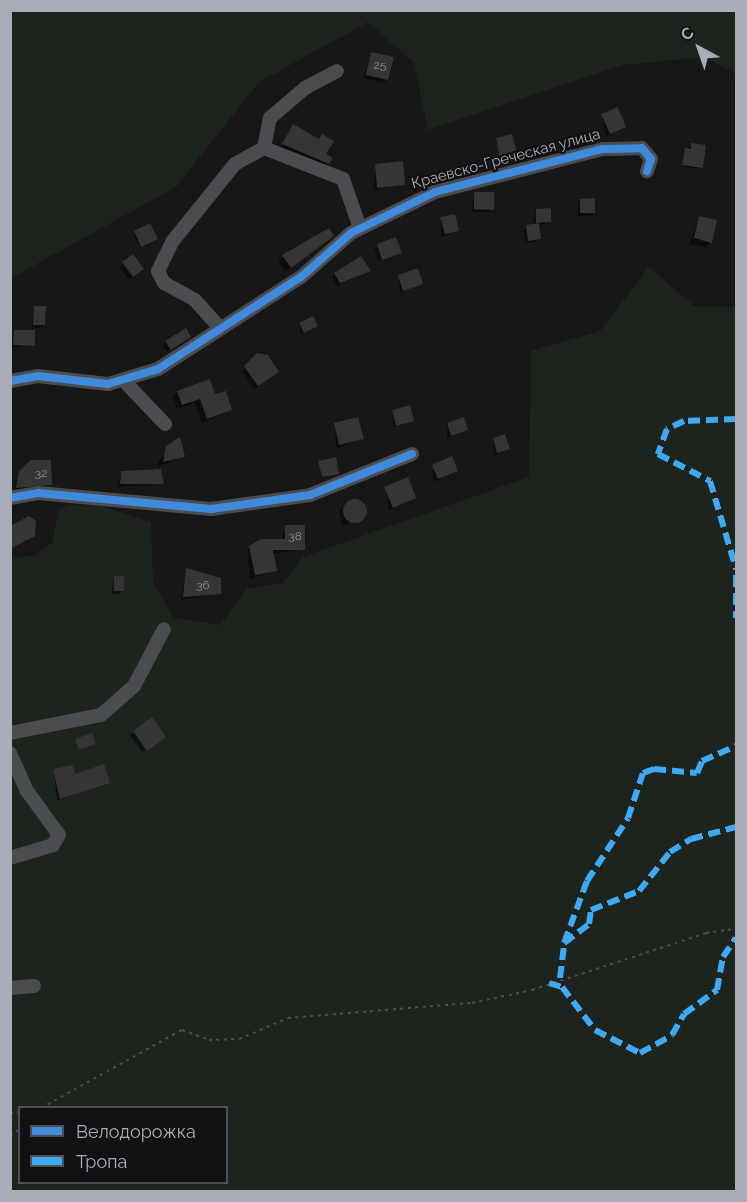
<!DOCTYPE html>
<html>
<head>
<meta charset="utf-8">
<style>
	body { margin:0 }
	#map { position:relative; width:747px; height:1202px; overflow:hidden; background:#171717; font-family:Raleway,sans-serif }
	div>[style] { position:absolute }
	.green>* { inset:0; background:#1d241e }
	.shadow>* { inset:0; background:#0007 }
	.building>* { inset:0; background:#353536 }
	.round { border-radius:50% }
	.path>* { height:2px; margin-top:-1px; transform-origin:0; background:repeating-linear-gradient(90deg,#4d4e52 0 3px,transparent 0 7.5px) }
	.minor>* { height:14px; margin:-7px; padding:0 7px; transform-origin:7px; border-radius:7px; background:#4b4c50 }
	.quiet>* { height:6px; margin-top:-3px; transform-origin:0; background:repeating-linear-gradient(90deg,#3fa9f5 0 12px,transparent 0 18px) }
	.cycleway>* { height:8px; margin:-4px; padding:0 4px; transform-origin:4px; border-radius:4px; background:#408adc }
	span { translate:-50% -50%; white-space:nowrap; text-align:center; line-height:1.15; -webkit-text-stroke:4.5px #111113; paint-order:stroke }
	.number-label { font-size:12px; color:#8b8f98 }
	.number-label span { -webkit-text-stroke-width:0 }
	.street-label { font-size:15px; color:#a8adb8 }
	.frame { position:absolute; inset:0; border:12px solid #a8adb8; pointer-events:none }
	.legend { position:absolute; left:18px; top:1106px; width:210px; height:78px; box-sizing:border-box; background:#111113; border:2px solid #4d4f55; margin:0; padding:8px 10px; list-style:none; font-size:18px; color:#a8adb8 }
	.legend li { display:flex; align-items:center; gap:12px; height:30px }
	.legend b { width:30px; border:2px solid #4d4f55 }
	.north { position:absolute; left:669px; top:18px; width:60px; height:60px; -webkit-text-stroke:4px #111113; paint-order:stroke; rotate:320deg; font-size:16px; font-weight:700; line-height:24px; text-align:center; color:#a8adb8 }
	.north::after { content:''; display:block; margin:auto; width:21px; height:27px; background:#a8adb8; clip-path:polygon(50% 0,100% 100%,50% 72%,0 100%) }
</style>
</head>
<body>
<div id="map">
	<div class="green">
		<i style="clip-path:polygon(11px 10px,736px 11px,736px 74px,705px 57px,623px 65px,428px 130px,414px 63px,368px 22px,259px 82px,176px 187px,11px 278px)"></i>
		<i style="clip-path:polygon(evenodd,649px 267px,694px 306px,736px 307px,736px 1191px,11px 1191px,10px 557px,34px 556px,52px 543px,59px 510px,68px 505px,100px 506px,151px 522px,153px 582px,173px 617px,220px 625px,247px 589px,283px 583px,303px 557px,529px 477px,531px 351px,600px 331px,649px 267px,20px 1108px,226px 1108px,226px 1182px,20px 1182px,20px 1108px)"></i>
	</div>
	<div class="shadow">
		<i style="clip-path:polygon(372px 54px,387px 79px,384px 83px,363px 78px)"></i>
		<i style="clip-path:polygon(602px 115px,625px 126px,606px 136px)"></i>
		<i style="clip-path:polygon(293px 126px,328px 163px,324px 166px,280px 148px)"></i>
		<i style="clip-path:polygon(497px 140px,518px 159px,517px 161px,500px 165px)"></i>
		<i style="clip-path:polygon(692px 145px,702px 167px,700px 169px,682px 166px,684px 151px)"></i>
		<i style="clip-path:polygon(376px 165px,403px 184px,374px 190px)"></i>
		<i style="clip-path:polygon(474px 194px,493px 209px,489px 212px,471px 212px)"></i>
		<i style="clip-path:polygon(580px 200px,593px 212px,590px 216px,577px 216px)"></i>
		<i style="clip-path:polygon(536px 210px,550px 222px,538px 226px,536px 242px,525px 243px,523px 230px,533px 226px)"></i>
		<i style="clip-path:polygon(699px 218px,711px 242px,705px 247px,689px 244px)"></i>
		<i style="clip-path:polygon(441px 219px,457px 231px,441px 237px)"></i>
		<i style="clip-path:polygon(149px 225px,155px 240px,140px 247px,133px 234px)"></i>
		<i style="clip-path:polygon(329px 230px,327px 240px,285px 272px,278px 261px,283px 257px)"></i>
		<i style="clip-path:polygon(395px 239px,400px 253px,379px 262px,374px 249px)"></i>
		<i style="clip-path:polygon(133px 256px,139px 272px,129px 280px,119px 267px)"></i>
		<i style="clip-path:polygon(369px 270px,337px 286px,332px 277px,335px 274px)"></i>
		<i style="clip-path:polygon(399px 276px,421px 284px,400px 293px)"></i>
		<i style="clip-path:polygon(35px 307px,43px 325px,40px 328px,31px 328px)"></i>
		<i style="clip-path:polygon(300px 325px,316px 325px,300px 335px)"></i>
		<i style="clip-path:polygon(14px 331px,33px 345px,10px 348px)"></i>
		<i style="clip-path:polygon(186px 340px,167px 352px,163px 346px,166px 342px)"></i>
		<i style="clip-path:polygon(258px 355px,274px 375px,254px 389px,242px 371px)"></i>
		<i style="clip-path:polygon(177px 392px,214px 396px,231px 410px,202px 423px,195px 403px,177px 409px,173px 396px)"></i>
		<i style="clip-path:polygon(393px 412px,413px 420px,393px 428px)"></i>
		<i style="clip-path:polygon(335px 424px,362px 439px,336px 448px)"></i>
		<i style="clip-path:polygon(447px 424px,466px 430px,447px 438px)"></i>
		<i style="clip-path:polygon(493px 439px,508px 449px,494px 455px)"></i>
		<i style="clip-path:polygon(179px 440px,183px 457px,158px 467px,158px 461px)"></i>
		<i style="clip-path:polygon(319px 462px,336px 474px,321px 478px)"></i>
		<i style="clip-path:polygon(433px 466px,456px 471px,434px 482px)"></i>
		<i style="clip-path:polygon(20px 472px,50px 485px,14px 490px)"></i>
		<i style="clip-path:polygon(121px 472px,162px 484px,117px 487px)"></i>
		<i style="clip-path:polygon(385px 488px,415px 497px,389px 510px)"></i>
		<i style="clip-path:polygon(352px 501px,364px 502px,367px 518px,342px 525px,339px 510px)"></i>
		<i style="clip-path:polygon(286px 526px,303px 549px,272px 554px,276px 570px,250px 579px,247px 549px,281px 541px)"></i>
		<i style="clip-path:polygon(186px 569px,219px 593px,181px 600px)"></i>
		<i style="clip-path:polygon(114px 577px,123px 590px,119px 594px,111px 594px)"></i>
		<i style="clip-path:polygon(134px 732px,163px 738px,142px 752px,130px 735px)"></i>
		<i style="clip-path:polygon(54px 771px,74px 776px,108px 782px,57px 801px)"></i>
	</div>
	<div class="building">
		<i style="clip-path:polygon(371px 52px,394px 57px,388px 80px,366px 75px)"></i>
		<i style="clip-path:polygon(618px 107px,626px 127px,610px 134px,601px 114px)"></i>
		<i style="clip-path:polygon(293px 124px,319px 139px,322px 134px,334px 141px,326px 154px,333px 158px,329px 164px,282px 144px)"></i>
		<i style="clip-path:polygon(512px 134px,519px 160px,501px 165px,496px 138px)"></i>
		<i style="clip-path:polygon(691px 143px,706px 145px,703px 168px,682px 165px,685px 148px,691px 149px)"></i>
		<i style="clip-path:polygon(403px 161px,405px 185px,377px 188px,375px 164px)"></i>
		<i style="clip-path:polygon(474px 192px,494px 192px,494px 210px,474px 209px)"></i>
		<i style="clip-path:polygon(595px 198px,595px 213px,580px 213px,580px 199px)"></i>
		<i style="clip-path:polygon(551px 208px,551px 222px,536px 223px,536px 209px)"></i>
		<i style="clip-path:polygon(455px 214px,459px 231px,445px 234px,440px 217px)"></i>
		<i style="clip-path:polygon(699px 216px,717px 220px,712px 243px,694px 238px)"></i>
		<i style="clip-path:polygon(150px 223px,158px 239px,141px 247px,134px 231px)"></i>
		<i style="clip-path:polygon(539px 223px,541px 239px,528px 241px,526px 225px)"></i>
		<i style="clip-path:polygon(329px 228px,334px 236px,291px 268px,282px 255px)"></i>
		<i style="clip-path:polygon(396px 237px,402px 253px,382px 260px,377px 244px)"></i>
		<i style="clip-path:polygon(133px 254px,144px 269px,133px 277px,122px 262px)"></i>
		<i style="clip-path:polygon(361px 256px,371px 271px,340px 283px,334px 273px)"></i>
		<i style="clip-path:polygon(418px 268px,423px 284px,403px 291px,398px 275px)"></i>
		<i style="clip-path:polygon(34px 306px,46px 306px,45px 325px,33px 325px)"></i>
		<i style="clip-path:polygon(313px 316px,318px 326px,304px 333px,299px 323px)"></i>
		<i style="clip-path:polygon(186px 328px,191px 337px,171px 350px,165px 341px)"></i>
		<i style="clip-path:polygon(14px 330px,35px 330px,35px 346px,13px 345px)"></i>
		<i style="clip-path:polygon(257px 353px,268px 355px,279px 372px,258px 386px,244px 366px)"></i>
		<i style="clip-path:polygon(210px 379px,215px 394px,226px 391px,232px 410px,207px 419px,200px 399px,182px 405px,177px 391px)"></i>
		<i style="clip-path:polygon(410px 405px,414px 421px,396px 426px,392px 410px)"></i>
		<i style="clip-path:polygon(358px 417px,364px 439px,339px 445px,334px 423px)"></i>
		<i style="clip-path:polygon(464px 417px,468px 430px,451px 436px,447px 423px)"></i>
		<i style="clip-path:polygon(505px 434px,510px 449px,497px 453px,493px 438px)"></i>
		<i style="clip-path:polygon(180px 437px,185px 457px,163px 462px,166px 446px)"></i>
		<i style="clip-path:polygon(452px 456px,458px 471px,438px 479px,432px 465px)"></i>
		<i style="clip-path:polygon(336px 457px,339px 474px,322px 477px,318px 461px)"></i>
		<i style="clip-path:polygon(31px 460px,51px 460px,52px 485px,16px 488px,19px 471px)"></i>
		<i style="clip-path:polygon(161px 469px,164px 484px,120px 484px,121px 471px)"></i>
		<i style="clip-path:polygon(408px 477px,416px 498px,393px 508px,384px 487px)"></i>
		<i class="round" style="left:343px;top:499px;width:24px;height:24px"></i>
		<i style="clip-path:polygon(29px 516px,36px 521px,35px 536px,10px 549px,10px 526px)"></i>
		<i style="clip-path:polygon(285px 525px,305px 525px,305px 550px,273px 550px,277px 571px,255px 575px,249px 546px,261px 539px,285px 539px)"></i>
		<i style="clip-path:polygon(186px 568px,221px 578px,221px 594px,183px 597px)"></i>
		<i style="clip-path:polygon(114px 576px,124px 576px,124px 591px,114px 591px)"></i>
		<i style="clip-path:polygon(152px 717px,166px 737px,147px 751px,133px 731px)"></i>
		<i style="clip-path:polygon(92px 733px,96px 744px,79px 750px,75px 739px)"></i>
		<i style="clip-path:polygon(104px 764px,110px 783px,60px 799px,53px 769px,73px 765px,75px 774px)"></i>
	</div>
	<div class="path">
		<i style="left:41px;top:1108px;width:161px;rotate:-29deg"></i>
		<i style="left:182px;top:1030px;width:29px;rotate:20deg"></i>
		<i style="left:209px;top:1040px;width:30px;rotate:-2deg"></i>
		<i style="left:239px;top:1039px;width:53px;rotate:-23.2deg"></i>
		<i style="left:288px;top:1018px;width:185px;rotate:-4.7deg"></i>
		<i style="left:472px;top:1003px;width:61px;rotate:-12.2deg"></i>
		<i style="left:532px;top:990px;width:183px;rotate:-18.1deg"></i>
		<i style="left:706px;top:933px;width:30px;rotate:-8deg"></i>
		<i style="left:10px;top:1113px;width:10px;rotate:-6deg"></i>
		<i style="left:10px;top:1136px;width:12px;rotate:-35deg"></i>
	</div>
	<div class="minor">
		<i style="left:264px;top:148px;width:85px;rotate:21.4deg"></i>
		<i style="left:343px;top:179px;width:52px;rotate:70.9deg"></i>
		<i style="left:220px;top:328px;width:38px;rotate:-132deg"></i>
		<i style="left:195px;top:300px;width:35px;rotate:-151deg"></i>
		<i style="left:164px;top:283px;width:13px;rotate:-117deg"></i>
		<i style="left:158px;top:271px;width:32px;rotate:-64deg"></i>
		<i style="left:172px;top:242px;width:100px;rotate:-51.1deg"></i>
		<i style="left:235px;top:164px;width:33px;rotate:-29deg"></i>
		<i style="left:264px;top:148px;width:31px;rotate:-79deg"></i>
		<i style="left:270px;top:118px;width:46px;rotate:-40.6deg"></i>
		<i style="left:305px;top:88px;width:36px;rotate:-28deg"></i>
		<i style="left:10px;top:381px;width:28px;rotate:-10deg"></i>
		<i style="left:38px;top:376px;width:70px;rotate:6.5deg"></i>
		<i style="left:108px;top:384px;width:52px;rotate:-16.7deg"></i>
		<i style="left:158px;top:369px;width:170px;rotate:-32.8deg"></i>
		<i style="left:301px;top:277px;width:67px;rotate:-41.3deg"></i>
		<i style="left:351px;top:233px;width:93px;rotate:-26deg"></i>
		<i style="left:435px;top:192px;width:173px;rotate:-14.4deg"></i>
		<i style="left:603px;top:149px;width:39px;rotate:-1deg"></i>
		<i style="left:642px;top:148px;width:14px;rotate:51deg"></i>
		<i style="left:651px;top:159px;width:13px;rotate:108deg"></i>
		<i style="left:125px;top:382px;width:58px;rotate:46.4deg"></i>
		<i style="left:10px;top:498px;width:28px;rotate:-10deg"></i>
		<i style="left:38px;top:493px;width:174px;rotate:5.3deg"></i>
		<i style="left:211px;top:509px;width:100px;rotate:-8deg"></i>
		<i style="left:310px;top:495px;width:110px;rotate:-21.9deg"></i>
		<i style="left:10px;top:733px;width:93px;rotate:-11.2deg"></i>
		<i style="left:101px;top:715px;width:44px;rotate:-41.3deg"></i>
		<i style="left:134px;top:686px;width:64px;rotate:-62.2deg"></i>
		<i style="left:10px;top:753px;width:42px;rotate:65.9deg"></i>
		<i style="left:27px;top:791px;width:54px;rotate:54deg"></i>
		<i style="left:59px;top:835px;width:12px;rotate:121deg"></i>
		<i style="left:53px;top:845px;width:45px;rotate:163.2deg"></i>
		<i style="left:10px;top:988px;width:24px;rotate:-5deg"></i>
	</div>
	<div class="quiet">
		<i style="left:736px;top:419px;width:52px;rotate:177.8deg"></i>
		<i style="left:684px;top:421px;width:19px;rotate:155deg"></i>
		<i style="left:667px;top:429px;width:27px;rotate:110deg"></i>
		<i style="left:658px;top:454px;width:59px;rotate:27.4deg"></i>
		<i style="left:710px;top:481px;width:92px;rotate:73.5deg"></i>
		<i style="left:736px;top:575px;width:43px;rotate:90deg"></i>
		<i style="left:564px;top:943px;width:66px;rotate:-69.6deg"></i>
		<i style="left:587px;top:881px;width:75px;rotate:-56.9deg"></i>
		<i style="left:628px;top:818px;width:47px;rotate:-71.6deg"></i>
		<i style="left:643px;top:773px;width:12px;rotate:-20deg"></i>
		<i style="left:654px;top:769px;width:43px;rotate:5.3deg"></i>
		<i style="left:697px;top:773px;width:13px;rotate:-67deg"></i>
		<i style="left:702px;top:761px;width:37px;rotate:-24deg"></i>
		<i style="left:560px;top:978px;width:35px;rotate:-83deg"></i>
		<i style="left:564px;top:943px;width:31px;rotate:-37deg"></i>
		<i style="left:589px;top:924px;width:14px;rotate:-82deg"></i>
		<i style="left:591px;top:910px;width:52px;rotate:-21.6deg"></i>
		<i style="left:639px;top:891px;width:50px;rotate:-51.5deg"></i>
		<i style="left:670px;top:852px;width:25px;rotate:-32deg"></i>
		<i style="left:691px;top:839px;width:47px;rotate:-14.9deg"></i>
		<i style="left:549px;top:983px;width:14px;rotate:17deg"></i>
		<i style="left:562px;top:987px;width:54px;rotate:52.5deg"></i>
		<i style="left:595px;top:1030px;width:51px;rotate:27.1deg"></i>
		<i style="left:640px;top:1053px;width:37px;rotate:-29deg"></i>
		<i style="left:672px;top:1035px;width:24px;rotate:-60deg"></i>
		<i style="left:684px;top:1014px;width:41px;rotate:-36deg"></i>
		<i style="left:717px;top:990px;width:34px;rotate:-80deg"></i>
		<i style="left:723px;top:957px;width:23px;rotate:-56deg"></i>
	</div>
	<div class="cycleway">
		<i style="left:10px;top:381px;width:28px;rotate:-10deg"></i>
		<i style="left:38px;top:376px;width:70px;rotate:6.5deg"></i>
		<i style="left:108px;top:384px;width:52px;rotate:-16.7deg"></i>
		<i style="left:158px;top:369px;width:170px;rotate:-32.8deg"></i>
		<i style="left:301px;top:277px;width:67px;rotate:-41.3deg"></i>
		<i style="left:351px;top:233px;width:93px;rotate:-26deg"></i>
		<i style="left:435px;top:192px;width:173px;rotate:-14.4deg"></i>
		<i style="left:603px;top:149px;width:39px;rotate:-1deg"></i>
		<i style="left:642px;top:148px;width:14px;rotate:51deg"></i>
		<i style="left:651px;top:159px;width:13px;rotate:108deg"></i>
		<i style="left:10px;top:498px;width:28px;rotate:-10deg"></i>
		<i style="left:38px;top:493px;width:174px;rotate:5.3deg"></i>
		<i style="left:211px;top:509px;width:100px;rotate:-8deg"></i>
		<i style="left:310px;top:495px;width:110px;rotate:-21.9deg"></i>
	</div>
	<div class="number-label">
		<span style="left:380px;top:66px">25</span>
		<span style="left:41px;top:474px">32</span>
		<span style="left:295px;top:537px">38</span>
		<span style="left:203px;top:586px">36</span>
	</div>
	<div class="street-label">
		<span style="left:506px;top:159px;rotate:-15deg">Краевско-Греческая улица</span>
	</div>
	<div class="frame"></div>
	<ul class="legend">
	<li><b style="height:8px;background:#408adc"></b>Велодорожка</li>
	<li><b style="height:8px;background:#3fa9f5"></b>Тропа</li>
	</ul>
	<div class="north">С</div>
</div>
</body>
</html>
